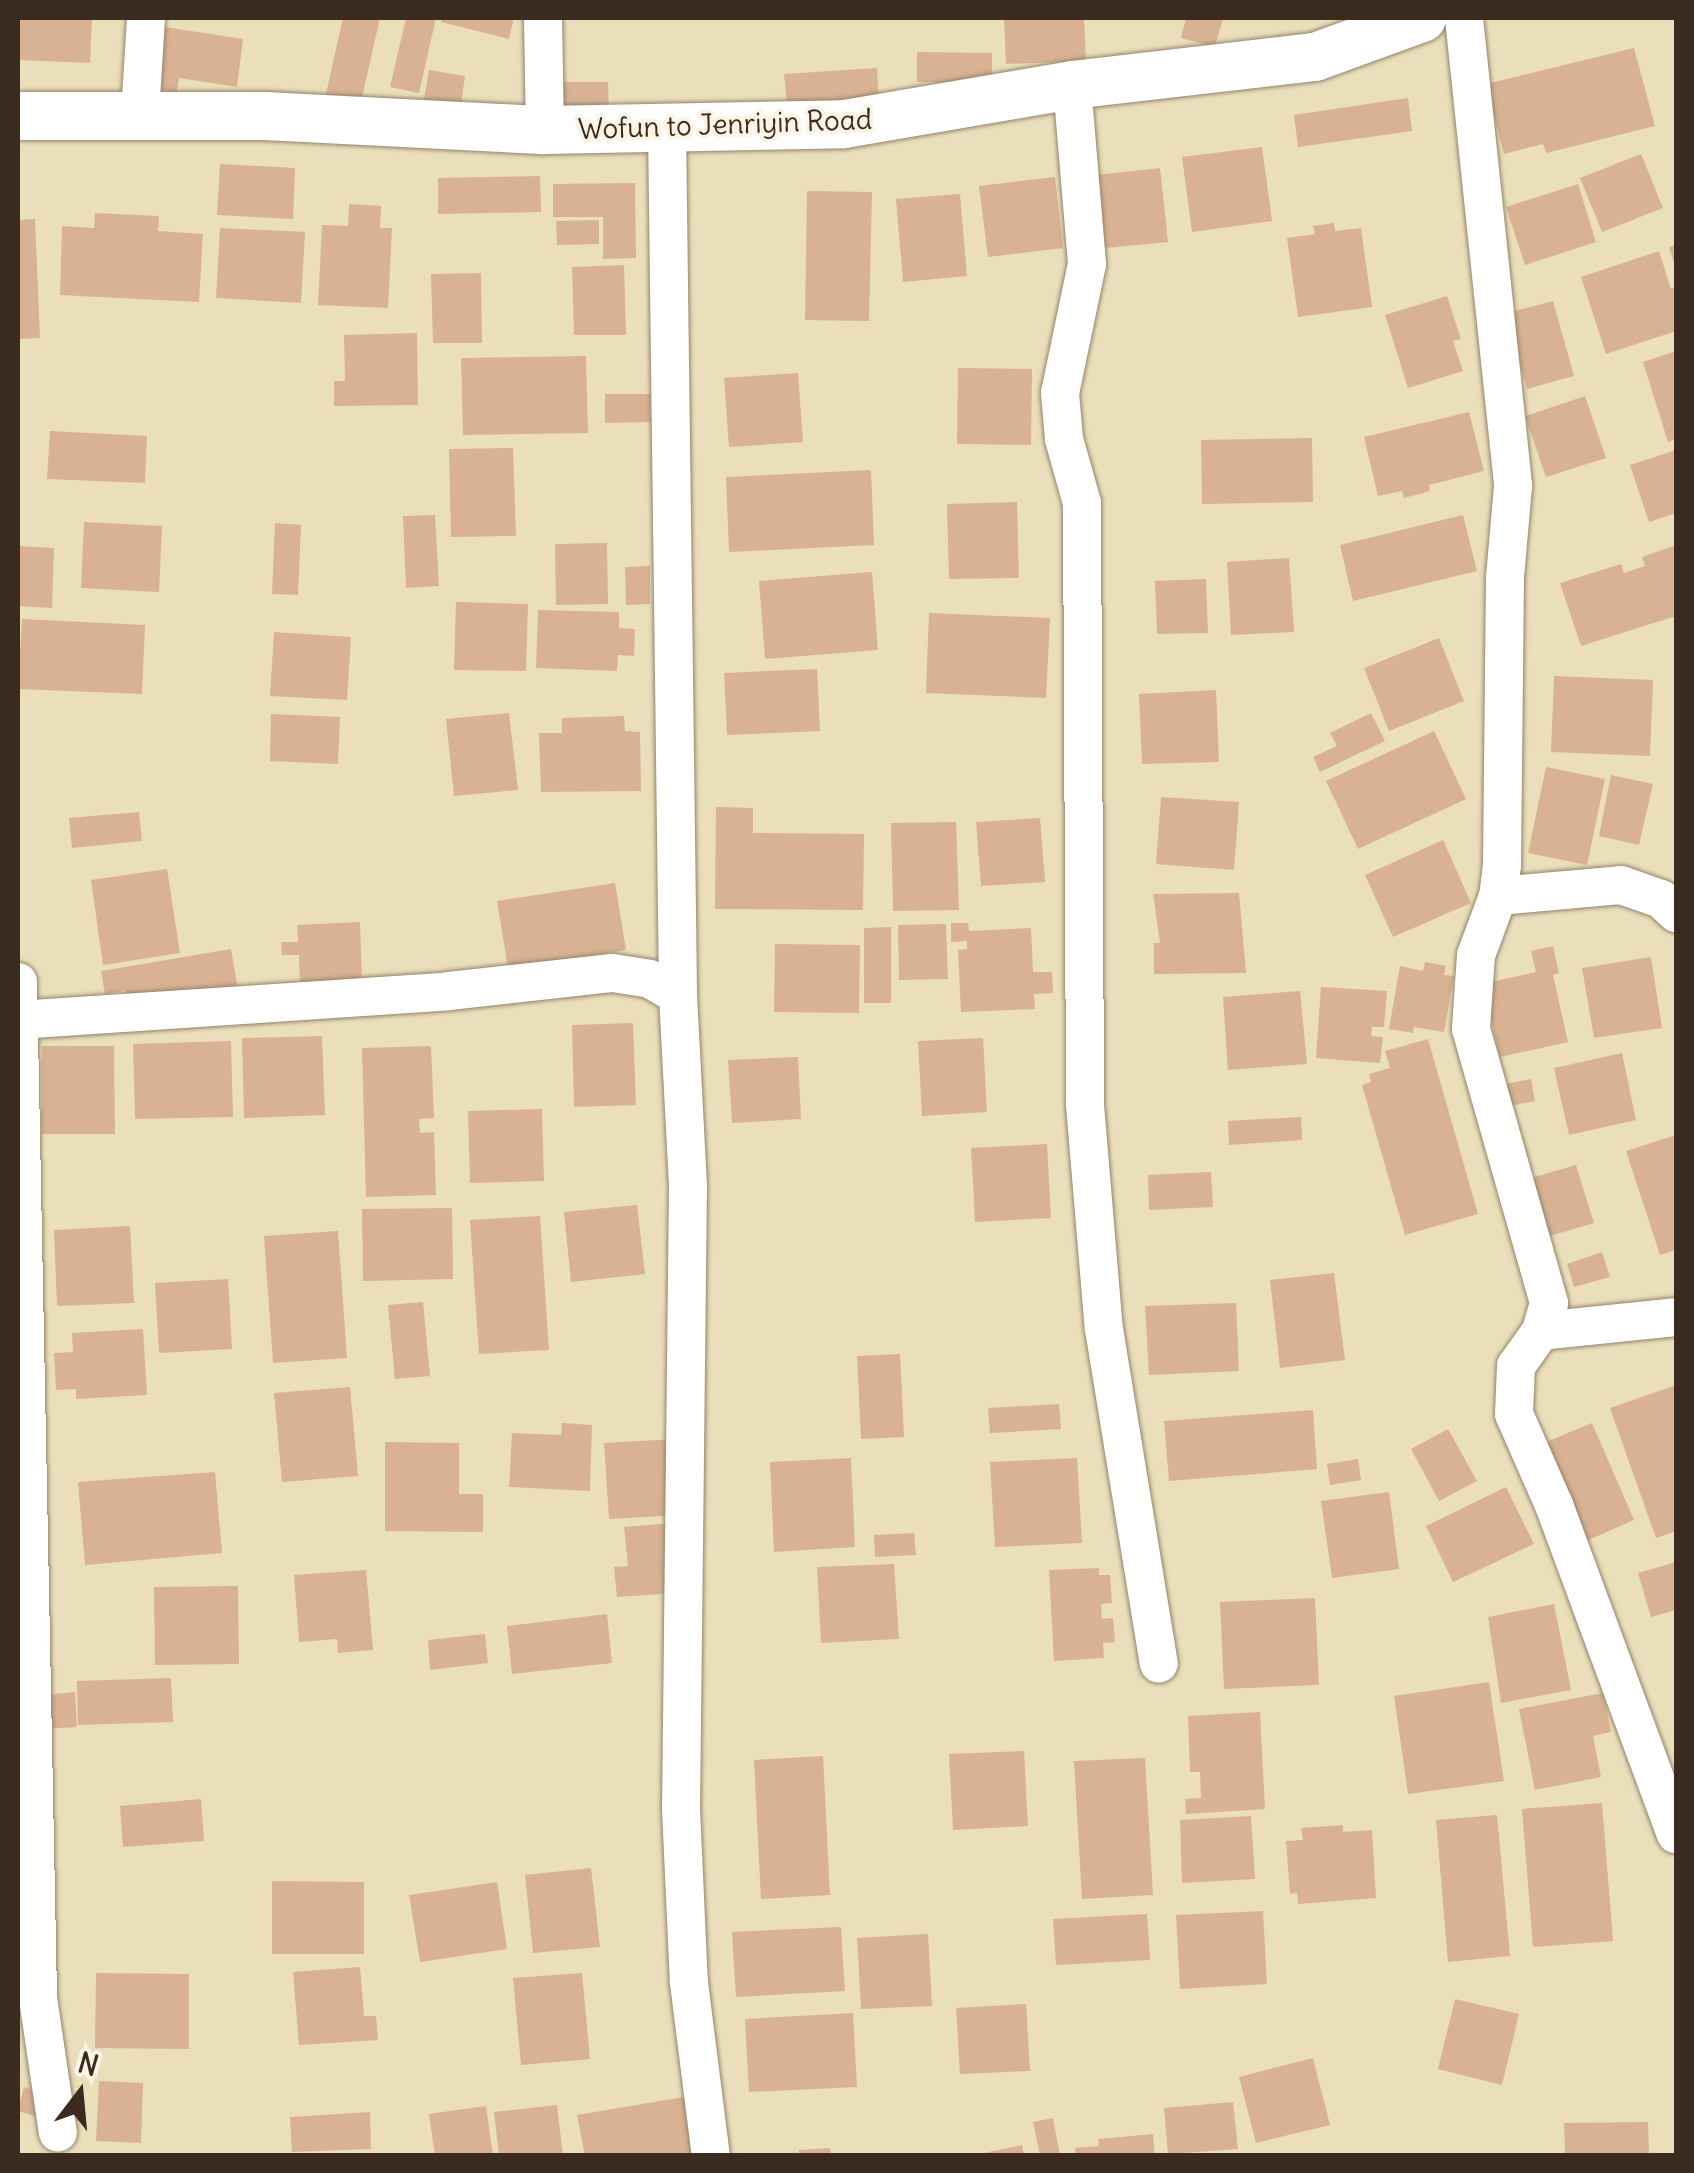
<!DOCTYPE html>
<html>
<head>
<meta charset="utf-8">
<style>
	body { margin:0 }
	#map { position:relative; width:1694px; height:2173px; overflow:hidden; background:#ebdfbb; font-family:Delius,sans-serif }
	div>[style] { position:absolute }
	.building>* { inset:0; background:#d8b292 }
	.roads { filter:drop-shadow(0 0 2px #93846c) drop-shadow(0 0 2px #93846c) }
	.minor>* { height:38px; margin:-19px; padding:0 19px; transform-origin:19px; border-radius:19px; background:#fff }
	.tertiary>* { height:48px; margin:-24px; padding:0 24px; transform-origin:24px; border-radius:24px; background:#fff }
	span { translate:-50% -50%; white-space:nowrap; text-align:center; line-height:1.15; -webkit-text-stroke:8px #fcf5e5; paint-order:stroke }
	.street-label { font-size:28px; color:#3b2a1e }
	.frame { position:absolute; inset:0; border:20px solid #3b2a1e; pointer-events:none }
	.north { position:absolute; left:30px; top:2043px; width:100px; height:100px; -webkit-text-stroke:8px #fcf5e5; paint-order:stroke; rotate:16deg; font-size:28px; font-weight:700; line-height:40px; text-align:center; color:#3b2a1e }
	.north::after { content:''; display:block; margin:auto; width:35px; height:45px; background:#3b2a1e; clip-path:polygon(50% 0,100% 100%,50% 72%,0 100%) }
</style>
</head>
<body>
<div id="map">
	<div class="building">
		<i style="clip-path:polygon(18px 18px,92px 18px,90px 63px,18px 60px)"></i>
		<i style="clip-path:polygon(343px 18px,380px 18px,360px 106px,325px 98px)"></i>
		<i style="clip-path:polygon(406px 18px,436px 18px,419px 93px,390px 87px)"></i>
		<i style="clip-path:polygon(442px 18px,514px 18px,509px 39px,441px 22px)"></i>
		<i style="clip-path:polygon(1004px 18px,1084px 18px,1086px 61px,1006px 64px)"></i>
		<i style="clip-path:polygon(1186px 18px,1223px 18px,1215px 47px,1181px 38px)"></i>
		<i style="clip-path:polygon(158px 26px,243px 39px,237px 87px,179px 78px,177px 92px,150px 88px)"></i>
		<i style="clip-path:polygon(1634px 48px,1655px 126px,1546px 153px,1543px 144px,1504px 154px,1486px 84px)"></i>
		<i style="clip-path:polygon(917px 52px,992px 53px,992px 83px,917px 82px)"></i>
		<i style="clip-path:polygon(877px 68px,879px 99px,787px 105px,784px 74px)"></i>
		<i style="clip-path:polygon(429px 70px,465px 76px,460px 111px,423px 105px)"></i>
		<i style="clip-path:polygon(556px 82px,608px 82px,609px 115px,556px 115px)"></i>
		<i style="clip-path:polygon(1408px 98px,1412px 131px,1298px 147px,1294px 115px)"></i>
		<i style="clip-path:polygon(1262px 147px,1272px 221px,1192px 232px,1182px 157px)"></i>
		<i style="clip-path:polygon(1641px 154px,1663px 208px,1602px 232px,1580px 178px)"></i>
		<i style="clip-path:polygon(220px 164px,295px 168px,293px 219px,217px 215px)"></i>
		<i style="clip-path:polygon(1160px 168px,1168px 242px,1095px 249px,1087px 176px)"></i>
		<i style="clip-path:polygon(540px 176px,541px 212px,438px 214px,438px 178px)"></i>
		<i style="clip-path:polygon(1055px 177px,1063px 248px,988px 257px,979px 186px)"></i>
		<i style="clip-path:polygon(635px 183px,636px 258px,603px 259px,603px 217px,553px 217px,553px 184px)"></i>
		<i style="clip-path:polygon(1578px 184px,1596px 242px,1525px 265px,1506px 207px)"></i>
		<i style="clip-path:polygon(807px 191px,872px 192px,869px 321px,805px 320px)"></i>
		<i style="clip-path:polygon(960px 194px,967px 276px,903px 282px,896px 199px)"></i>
		<i style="clip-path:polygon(349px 204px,381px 206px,380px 228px,392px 228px,388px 308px,318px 305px,322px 225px,348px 226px)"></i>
		<i style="clip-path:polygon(95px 213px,159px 216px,158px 231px,203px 234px,199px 302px,60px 295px,62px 226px,94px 228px)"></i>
		<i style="clip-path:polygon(35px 219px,40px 338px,18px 339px,18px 220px)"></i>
		<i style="clip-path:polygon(599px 220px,599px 244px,557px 245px,556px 221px)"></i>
		<i style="clip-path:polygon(1334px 223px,1335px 231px,1361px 228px,1372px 307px,1298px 317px,1287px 238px,1315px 234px,1313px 226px)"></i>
		<i style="clip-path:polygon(220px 228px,305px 232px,301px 303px,216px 298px)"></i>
		<i style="clip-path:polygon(1676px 245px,1676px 269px,1669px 247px)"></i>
		<i style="clip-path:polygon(1659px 251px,1671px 289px,1676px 287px,1676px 331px,1606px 354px,1581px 277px)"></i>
		<i style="clip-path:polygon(624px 265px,626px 335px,574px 335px,572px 267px)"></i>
		<i style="clip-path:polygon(481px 273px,482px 343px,433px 343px,431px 274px)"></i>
		<i style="clip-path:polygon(1447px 296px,1461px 339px,1453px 341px,1463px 371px,1408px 388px,1385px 315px)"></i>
		<i style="clip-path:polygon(1553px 301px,1574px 376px,1527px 389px,1506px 313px)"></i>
		<i style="clip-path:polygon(417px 333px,418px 405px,334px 406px,334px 381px,345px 381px,344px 335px)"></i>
		<i style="clip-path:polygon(1676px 351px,1676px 439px,1668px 442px,1643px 362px)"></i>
		<i style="clip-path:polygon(586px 356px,588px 433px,463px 435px,461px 358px)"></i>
		<i style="clip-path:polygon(958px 368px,1032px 369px,1031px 445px,957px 444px)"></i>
		<i style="clip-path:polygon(798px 373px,803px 442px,729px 447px,724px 378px)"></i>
		<i style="clip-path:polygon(605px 394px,650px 394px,651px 422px,605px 423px)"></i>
		<i style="clip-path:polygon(1585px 396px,1606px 458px,1546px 477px,1525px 416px)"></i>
		<i style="clip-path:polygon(1469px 412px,1484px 471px,1429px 485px,1430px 491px,1404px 498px,1402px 491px,1378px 496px,1364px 437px)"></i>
		<i style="clip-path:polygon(50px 431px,147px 436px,145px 483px,47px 479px)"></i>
		<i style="clip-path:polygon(1312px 438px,1313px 502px,1202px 504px,1201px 440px)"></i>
		<i style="clip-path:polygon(513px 448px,516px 536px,451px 537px,449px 449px)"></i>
		<i style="clip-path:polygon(1676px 450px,1676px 513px,1649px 522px,1630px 465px)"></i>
		<i style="clip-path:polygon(871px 470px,874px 545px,729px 552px,726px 477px)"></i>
		<i style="clip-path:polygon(1017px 502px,1019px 578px,949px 579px,947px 504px)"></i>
		<i style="clip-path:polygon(435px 515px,439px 586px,406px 588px,403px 516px)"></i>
		<i style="clip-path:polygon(1463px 515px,1477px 571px,1353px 601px,1340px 545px)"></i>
		<i style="clip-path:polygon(84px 522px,162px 526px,159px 592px,81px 588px)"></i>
		<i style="clip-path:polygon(275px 523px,301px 525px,298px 595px,272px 594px)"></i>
		<i style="clip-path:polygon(607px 543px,608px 604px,556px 605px,555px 544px)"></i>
		<i style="clip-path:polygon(1676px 545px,1676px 616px,1581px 646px,1560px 583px,1621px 564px,1624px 573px,1645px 566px,1642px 557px)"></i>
		<i style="clip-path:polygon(18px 546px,54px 548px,52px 608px,18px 606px)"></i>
		<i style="clip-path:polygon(1289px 558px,1294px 632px,1231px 635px,1227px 562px)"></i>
		<i style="clip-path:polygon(650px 566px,650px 604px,626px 605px,625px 567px)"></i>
		<i style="clip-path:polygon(872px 572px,878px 650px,765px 659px,759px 581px)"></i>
		<i style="clip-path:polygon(1206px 579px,1208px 633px,1157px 634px,1155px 581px)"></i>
		<i style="clip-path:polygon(456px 602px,528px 604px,526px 671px,454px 670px)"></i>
		<i style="clip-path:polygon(538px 610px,619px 612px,619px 628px,635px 629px,634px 656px,618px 655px,617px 671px,536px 668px)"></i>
		<i style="clip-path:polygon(929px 613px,1050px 618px,1046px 698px,926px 693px)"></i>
		<i style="clip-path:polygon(22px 619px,145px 625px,142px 694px,18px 689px)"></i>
		<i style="clip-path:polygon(274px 632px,351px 637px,347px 700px,270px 696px)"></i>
		<i style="clip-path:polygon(1439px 638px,1464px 701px,1389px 731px,1364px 668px)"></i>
		<i style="clip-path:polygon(817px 669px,820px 731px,727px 735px,724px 673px)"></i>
		<i style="clip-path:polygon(1554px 676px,1653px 680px,1650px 756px,1551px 752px)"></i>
		<i style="clip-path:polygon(1216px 690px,1219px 762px,1142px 764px,1139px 694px)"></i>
		<i style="clip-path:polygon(509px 713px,518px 790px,454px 796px,446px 719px)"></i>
		<i style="clip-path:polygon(1371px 713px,1385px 741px,1320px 772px,1313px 757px,1337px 746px,1330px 733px)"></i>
		<i style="clip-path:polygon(271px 714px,340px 717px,338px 764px,270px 761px)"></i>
		<i style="clip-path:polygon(624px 716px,625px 731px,640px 732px,641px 791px,541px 792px,539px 733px,562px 733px,562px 718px)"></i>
		<i style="clip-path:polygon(1434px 731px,1466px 799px,1358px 849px,1326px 781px)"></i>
		<i style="clip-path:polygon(1546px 767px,1605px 779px,1587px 865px,1528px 853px)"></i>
		<i style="clip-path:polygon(1611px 775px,1653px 784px,1639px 845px,1599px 836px)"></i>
		<i style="clip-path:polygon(1161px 797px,1239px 802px,1234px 870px,1156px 864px)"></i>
		<i style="clip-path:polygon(716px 807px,753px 808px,753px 833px,864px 834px,863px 910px,715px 909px)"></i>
		<i style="clip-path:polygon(139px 812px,142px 841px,72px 848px,69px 818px)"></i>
		<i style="clip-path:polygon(1040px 818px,1045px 882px,981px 886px,976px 822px)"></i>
		<i style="clip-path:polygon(956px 822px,959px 910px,893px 911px,891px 823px)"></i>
		<i style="clip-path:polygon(1443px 840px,1471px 903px,1393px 937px,1365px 875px)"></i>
		<i style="clip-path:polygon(167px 869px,180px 953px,103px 965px,91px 880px)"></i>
		<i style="clip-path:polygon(615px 883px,626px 950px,508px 968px,497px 901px)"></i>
		<i style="clip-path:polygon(1239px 893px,1246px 973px,1154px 974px,1154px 943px,1160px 943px,1153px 894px)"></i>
		<i style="clip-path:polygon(360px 922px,362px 983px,300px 985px,299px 955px,282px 955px,281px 942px,298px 942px,297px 925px)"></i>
		<i style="clip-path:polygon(951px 923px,968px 923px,969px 931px,1031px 928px,1033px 972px,1052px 972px,1053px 993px,1034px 994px,1035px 1009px,961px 1012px,958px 950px,967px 949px,967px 941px,951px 942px)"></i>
		<i style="clip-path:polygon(946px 924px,948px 979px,899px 980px,898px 925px)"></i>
		<i style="clip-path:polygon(891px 927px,891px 1003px,864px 1003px,864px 928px)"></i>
		<i style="clip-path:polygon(775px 944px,860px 945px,859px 1013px,774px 1012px)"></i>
		<i style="clip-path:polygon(1553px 946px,1559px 973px,1553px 975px,1568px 1042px,1500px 1057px,1483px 984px,1536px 972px,1531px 951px)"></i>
		<i style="clip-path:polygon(231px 949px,238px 990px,129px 1009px,126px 990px,105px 994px,101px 971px)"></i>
		<i style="clip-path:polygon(1651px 957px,1662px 1028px,1594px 1038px,1582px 968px)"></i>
		<i style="clip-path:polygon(1425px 962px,1446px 966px,1444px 975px,1454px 976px,1444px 1032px,1414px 1027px,1413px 1033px,1389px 1029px,1400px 966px,1423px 971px)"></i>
		<i style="clip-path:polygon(1321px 987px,1387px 991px,1384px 1027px,1372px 1027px,1371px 1036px,1383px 1037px,1380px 1063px,1316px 1058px)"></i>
		<i style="clip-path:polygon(1300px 991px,1307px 1064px,1228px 1070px,1223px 997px)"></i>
		<i style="clip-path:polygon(633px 1023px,636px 1105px,574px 1107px,572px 1025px)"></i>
		<i style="clip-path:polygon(322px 1036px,325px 1115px,244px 1118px,242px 1038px)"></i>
		<i style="clip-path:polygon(983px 1038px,987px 1112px,922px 1116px,918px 1041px)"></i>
		<i style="clip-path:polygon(1428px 1039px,1478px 1214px,1405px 1235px,1362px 1085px,1371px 1082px,1369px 1074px,1390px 1068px,1385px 1051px)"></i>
		<i style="clip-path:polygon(231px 1041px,233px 1117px,135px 1119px,133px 1044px)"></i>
		<i style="clip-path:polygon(42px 1046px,114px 1046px,115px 1134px,42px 1134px)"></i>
		<i style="clip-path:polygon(431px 1046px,434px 1118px,419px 1119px,420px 1133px,434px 1132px,436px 1195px,366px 1197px,362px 1048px)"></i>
		<i style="clip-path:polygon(1622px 1053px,1636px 1120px,1569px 1135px,1554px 1068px)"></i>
		<i style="clip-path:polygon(798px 1057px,801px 1119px,732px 1123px,728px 1060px)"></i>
		<i style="clip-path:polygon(1531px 1079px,1535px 1101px,1504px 1107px,1500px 1085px)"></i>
		<i style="clip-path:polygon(542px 1109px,544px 1181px,470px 1183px,468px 1111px)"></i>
		<i style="clip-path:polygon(1301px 1117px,1302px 1140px,1229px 1145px,1228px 1121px)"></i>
		<i style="clip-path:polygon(1676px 1135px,1676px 1250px,1660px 1255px,1626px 1151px)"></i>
		<i style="clip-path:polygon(1047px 1144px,1051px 1218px,975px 1222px,971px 1148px)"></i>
		<i style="clip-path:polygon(1576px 1165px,1594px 1223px,1550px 1236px,1531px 1178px)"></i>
		<i style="clip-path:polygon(1211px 1172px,1213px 1207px,1149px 1210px,1148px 1175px)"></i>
		<i style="clip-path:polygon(637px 1205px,645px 1274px,571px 1282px,564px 1212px)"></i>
		<i style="clip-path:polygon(452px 1208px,453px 1279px,363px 1281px,362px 1209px)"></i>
		<i style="clip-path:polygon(540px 1216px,549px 1350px,479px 1354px,470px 1220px)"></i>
		<i style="clip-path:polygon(130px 1226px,134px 1303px,57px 1306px,54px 1230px)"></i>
		<i style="clip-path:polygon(338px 1231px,347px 1358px,273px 1363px,264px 1236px)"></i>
		<i style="clip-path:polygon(1602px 1252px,1610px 1277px,1574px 1287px,1567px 1264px)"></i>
		<i style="clip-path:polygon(1334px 1273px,1345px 1360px,1280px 1368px,1270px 1280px)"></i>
		<i style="clip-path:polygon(228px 1279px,232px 1349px,159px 1353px,155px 1283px)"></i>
		<i style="clip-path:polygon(423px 1302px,430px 1376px,395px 1379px,388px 1305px)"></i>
		<i style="clip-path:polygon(1236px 1303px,1239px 1371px,1149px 1375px,1145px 1306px)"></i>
		<i style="clip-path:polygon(143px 1329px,147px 1395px,76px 1399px,76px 1389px,56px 1390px,54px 1353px,73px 1352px,72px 1333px)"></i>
		<i style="clip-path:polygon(900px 1354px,904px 1437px,861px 1439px,857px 1356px)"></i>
		<i style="clip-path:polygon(1676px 1385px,1676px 1531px,1656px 1538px,1610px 1408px)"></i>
		<i style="clip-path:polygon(350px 1387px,358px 1476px,282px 1482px,274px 1393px)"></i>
		<i style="clip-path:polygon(1059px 1404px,1061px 1429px,990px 1433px,988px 1408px)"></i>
		<i style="clip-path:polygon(1313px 1410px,1317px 1469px,1169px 1481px,1164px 1421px)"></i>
		<i style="clip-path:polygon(562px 1423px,592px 1425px,590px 1491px,509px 1487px,512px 1433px,561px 1435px)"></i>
		<i style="clip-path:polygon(1592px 1423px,1634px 1520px,1577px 1545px,1534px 1447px)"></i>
		<i style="clip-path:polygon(1448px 1429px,1477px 1481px,1439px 1501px,1411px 1449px)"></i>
		<i style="clip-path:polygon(675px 1439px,681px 1515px,609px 1519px,604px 1443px)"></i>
		<i style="clip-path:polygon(385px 1442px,459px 1443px,459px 1494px,483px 1494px,483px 1532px,385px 1531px)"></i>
		<i style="clip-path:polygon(851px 1458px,855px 1547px,774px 1552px,770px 1462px)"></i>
		<i style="clip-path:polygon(1077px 1458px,1082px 1543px,995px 1547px,990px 1462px)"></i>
		<i style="clip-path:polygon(1358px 1459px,1361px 1480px,1330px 1485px,1327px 1464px)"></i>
		<i style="clip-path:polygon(215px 1472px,222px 1553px,85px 1565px,78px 1482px)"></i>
		<i style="clip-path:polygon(1506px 1487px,1534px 1544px,1453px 1582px,1426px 1526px)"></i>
		<i style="clip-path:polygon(1389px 1492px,1399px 1569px,1332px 1578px,1321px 1501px)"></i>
		<i style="clip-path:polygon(671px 1523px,677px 1593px,617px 1597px,614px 1567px,628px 1566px,624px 1527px)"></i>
		<i style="clip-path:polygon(914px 1533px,916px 1555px,875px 1557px,874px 1535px)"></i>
		<i style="clip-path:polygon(1676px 1562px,1676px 1610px,1651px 1617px,1638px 1573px)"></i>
		<i style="clip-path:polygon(894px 1564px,899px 1639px,821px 1643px,817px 1567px)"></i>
		<i style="clip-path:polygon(1099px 1568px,1099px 1575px,1110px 1575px,1112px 1603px,1101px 1604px,1102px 1619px,1113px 1618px,1115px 1642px,1103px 1643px,1104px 1658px,1054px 1661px,1049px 1570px)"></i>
		<i style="clip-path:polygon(366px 1570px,373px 1650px,338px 1653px,337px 1639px,299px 1642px,294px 1575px)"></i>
		<i style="clip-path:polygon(238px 1586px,239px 1664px,155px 1665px,154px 1587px)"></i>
		<i style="clip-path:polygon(1315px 1598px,1319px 1685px,1224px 1689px,1220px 1602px)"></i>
		<i style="clip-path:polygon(1554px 1604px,1571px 1690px,1501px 1703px,1488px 1617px)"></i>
		<i style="clip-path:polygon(607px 1614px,612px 1663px,512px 1674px,507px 1626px)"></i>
		<i style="clip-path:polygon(485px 1634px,488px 1663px,430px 1670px,428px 1640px)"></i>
		<i style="clip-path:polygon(171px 1678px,173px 1722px,78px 1725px,77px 1681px)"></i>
		<i style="clip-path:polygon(1489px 1682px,1504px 1781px,1408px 1794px,1394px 1696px)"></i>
		<i style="clip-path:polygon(75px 1692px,77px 1727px,46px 1729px,43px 1695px)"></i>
		<i style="clip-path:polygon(1603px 1693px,1611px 1732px,1593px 1736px,1601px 1777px,1535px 1790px,1519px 1709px)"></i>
		<i style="clip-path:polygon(1260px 1712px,1265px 1809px,1186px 1814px,1185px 1799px,1201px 1798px,1200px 1772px,1190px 1772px,1188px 1716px)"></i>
		<i style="clip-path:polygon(1024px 1751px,1028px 1826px,953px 1830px,949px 1754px)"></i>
		<i style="clip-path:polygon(823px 1756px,830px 1895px,761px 1899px,754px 1760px)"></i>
		<i style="clip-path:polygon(1145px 1758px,1153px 1895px,1082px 1899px,1074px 1761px)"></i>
		<i style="clip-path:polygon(201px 1799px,204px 1841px,123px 1847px,120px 1806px)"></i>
		<i style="clip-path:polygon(1602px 1803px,1613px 1941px,1533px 1947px,1522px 1809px)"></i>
		<i style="clip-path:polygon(1497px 1815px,1510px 1956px,1448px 1962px,1436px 1820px)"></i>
		<i style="clip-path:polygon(1251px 1816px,1255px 1879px,1182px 1883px,1180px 1820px)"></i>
		<i style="clip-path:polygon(1343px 1825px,1343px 1832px,1372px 1830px,1376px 1898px,1298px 1904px,1297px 1893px,1290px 1894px,1286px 1841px,1303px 1840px,1301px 1828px)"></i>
		<i style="clip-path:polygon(591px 1868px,600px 1947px,533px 1953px,525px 1875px)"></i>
		<i style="clip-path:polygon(272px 1881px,364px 1882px,364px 1954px,272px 1954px)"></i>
		<i style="clip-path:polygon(497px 1882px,507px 1949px,420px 1962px,409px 1895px)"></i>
		<i style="clip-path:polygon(1263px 1911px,1267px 1984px,1180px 1989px,1176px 1915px)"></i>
		<i style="clip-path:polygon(1147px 1914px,1150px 1960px,1056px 1965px,1053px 1919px)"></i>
		<i style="clip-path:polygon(841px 1927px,845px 1991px,736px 1997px,732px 1932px)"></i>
		<i style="clip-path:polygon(928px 1934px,932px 2006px,861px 2009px,857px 1938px)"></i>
		<i style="clip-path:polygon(360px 1967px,364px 2016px,376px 2016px,378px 2040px,299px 2045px,293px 1972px)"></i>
		<i style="clip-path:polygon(96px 1973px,189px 1974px,189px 2049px,95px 2048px)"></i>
		<i style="clip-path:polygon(582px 1973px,590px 2059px,521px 2065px,513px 1978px)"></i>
		<i style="clip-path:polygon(1455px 1999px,1519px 2014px,1502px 2085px,1438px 2069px)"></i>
		<i style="clip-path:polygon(1026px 2004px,1030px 2071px,960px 2074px,956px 2008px)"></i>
		<i style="clip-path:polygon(853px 2013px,857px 2087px,749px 2092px,745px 2019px)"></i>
		<i style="clip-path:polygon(1313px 2058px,1330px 2125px,1256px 2143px,1239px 2077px)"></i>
		<i style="clip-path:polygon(99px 2081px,143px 2083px,141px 2143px,96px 2141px)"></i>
		<i style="clip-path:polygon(24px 2087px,47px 2094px,40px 2118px,18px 2111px)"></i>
		<i style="clip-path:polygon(696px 2095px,706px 2156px,585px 2156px,577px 2115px)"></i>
		<i style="clip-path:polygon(1233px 2102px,1238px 2149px,1168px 2154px,1164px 2108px)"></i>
		<i style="clip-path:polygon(557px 2105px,563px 2156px,499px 2156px,494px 2112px)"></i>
		<i style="clip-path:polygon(486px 2106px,493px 2156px,435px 2156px,429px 2114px)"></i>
		<i style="clip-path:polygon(370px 2112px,371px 2149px,292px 2152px,290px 2117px)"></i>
		<i style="clip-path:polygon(1053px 2118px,1060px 2156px,1040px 2156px,1033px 2122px)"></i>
		<i style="clip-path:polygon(1648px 2122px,1649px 2156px,1565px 2156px,1564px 2123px)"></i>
		<i style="clip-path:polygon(1153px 2134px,1155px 2156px,1076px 2156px,1075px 2148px,1099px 2146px,1098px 2139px)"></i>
		<i style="clip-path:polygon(1022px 2145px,1024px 2156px,979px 2156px,979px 2154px)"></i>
		<i style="clip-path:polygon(830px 2148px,831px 2156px,799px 2156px,799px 2150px)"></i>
	</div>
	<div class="roads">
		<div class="minor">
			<i style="left:543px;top:18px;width:112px;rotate:89deg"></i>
			<i style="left:1464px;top:18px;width:471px;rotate:84deg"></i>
			<i style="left:1513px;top:486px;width:91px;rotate:95deg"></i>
			<i style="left:1505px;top:577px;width:288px;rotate:90.6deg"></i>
			<i style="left:1502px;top:865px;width:31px;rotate:97deg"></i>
			<i style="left:1498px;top:896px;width:63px;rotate:110.4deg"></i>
			<i style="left:1476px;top:955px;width:74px;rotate:93.9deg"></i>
			<i style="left:1471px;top:1029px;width:285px;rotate:74.1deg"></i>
			<i style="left:1549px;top:1303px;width:29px;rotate:106deg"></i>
			<i style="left:1541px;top:1331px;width:43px;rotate:125.5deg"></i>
			<i style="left:1516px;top:1366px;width:48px;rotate:92.4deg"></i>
			<i style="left:1514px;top:1414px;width:99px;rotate:66.3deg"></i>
			<i style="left:1554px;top:1505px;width:351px;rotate:69.7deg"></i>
			<i style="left:1072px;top:85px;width:180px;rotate:85.2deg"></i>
			<i style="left:1087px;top:264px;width:132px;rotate:101.8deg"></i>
			<i style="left:1060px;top:393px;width:46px;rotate:85deg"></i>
			<i style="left:1064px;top:439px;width:66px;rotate:74.3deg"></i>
			<i style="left:1082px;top:503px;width:602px;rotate:89.71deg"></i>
			<i style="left:1085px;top:1105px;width:225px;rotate:85.2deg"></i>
			<i style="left:1104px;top:1329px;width:339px;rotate:80.7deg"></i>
			<i style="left:140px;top:114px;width:96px;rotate:-86.4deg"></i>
			<i style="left:667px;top:128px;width:867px;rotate:89.27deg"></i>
			<i style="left:678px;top:995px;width:190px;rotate:87deg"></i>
			<i style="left:688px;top:1185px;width:624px;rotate:90.64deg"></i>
			<i style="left:681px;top:1809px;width:174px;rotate:87.4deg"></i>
			<i style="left:689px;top:1983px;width:174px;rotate:82.8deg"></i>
			<i style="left:1498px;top:896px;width:123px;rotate:-5.1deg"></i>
			<i style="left:1621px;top:885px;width:42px;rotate:19.3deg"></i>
			<i style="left:1661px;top:899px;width:21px;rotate:43deg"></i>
			<i style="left:18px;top:982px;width:1016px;rotate:88.87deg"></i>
			<i style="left:38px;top:1998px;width:136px;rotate:81.6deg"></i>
			<i style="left:18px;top:1020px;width:432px;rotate:-3.8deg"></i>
			<i style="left:449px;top:991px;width:165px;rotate:-6.3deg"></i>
			<i style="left:613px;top:973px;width:37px;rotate:9deg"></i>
			<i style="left:650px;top:979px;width:32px;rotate:30deg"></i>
			<i style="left:1541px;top:1331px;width:136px;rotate:-5.9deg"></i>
		</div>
		<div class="tertiary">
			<i style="left:18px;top:116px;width:247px"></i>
			<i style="left:265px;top:116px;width:280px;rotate:2.9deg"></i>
			<i style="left:545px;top:130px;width:299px;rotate:-1.1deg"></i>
			<i style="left:844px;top:124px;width:231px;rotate:-9.7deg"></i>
			<i style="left:1072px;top:85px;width:245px;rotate:-6.6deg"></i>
			<i style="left:1315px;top:57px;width:114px;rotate:-20deg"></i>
		</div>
	</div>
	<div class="street-label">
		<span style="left:725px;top:124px;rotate:-2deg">Wofun to Jenriyin Road</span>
	</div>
	<div class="frame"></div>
	<div class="north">N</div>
</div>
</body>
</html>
